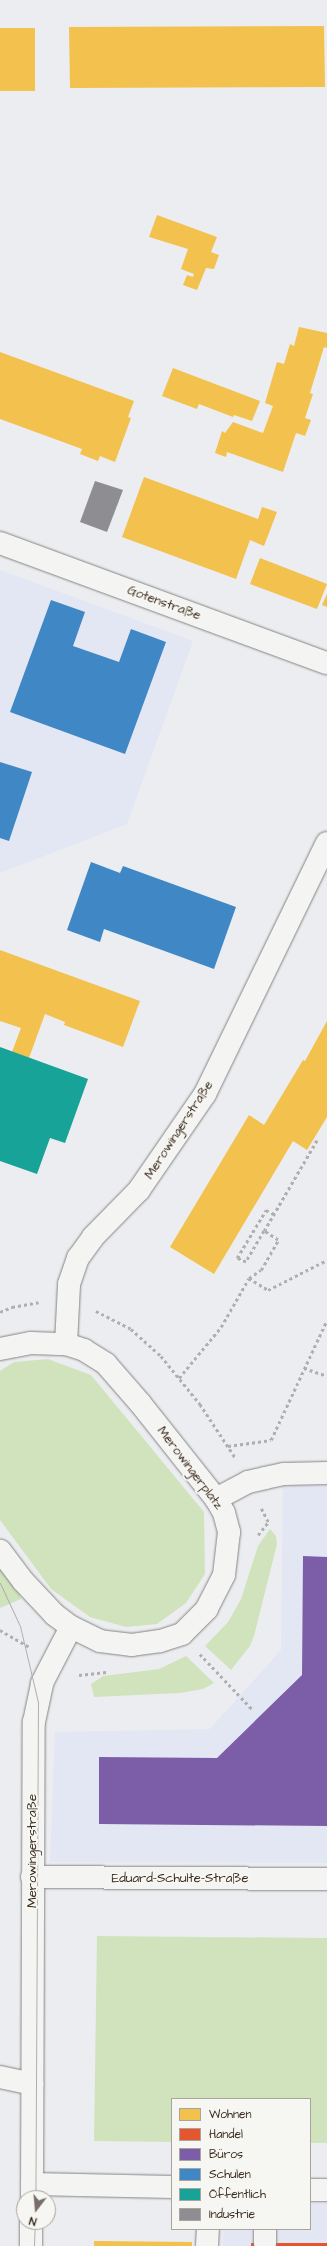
<!DOCTYPE html>
<html>
<head>
<meta charset="utf-8">
<style>
	body { margin:0 }
	#map { position:relative; width:327px; height:2246px; overflow:hidden; background:#ecedf1; font-family:"Architects Daughter",sans-serif }
	div>[style] { position:absolute }
	.built>* { inset:0; background:#e3e6f3 }
	.green>* { inset:0; background:#d1e3bd }
	.homes>* { inset:0; background:#f2c14e }
	.shops>* { inset:0; background:#e4572e }
	.offices>* { inset:0; background:#7b5ea7 }
	.schools>* { inset:0; background:#3f88c5 }
	.public>* { inset:0; background:#17a398 }
	.industry>* { inset:0; background:#8d8d92 }
	.path>* { height:2.5px; margin-top:-1.25px; transform-origin:0; background:repeating-linear-gradient(90deg,#b0afae 0 3px,transparent 0 6px) }
	.roads { filter:drop-shadow(0 0 1px #868382) drop-shadow(0 0 1px #868382) }
	.minor>* { height:22px; margin:-11px; padding:0 11px; transform-origin:11px; border-radius:11px; background:#f4f4f3 }
	.tram>* { height:1px; margin:-0.5px; padding:0 0.5px; transform-origin:0.5px; border-radius:0.5px; background:#b0afae }
	span { translate:-50% -50%; white-space:nowrap; text-align:center; line-height:1.15; -webkit-text-stroke:4px #f6f6f2; paint-order:stroke }
	.street-label { font-size:13px; color:#3b2a1e }
	.legend { position:absolute; left:171px; top:2098px; width:140px; height:132px; box-sizing:border-box; background:#f6f6f2; border:1px solid #aba49d; margin:0; padding:5px 7px; list-style:none; font-size:12px; color:#3b2a1e }
	.legend li { display:flex; align-items:center; gap:8px; height:20px }
	.legend b { width:20px; border:1px solid #aba49d }
	.north { position:absolute; left:16px; top:2190px; width:40px; height:40px; box-sizing:border-box; background:#f6f6f2; border:1px solid #aba49d; border-radius:50%; rotate:196deg; font-size:11px; font-weight:700; line-height:16px; text-align:center; color:#3b2a1e }
	.north::after { content:''; display:block; margin:auto; width:14px; height:18px; background:#796e68; clip-path:polygon(50% 0,100% 100%,50% 72%,0 100%) }
</style>
</head>
<body>
<div id="map">
	<div class="built">
		<i style="clip-path:polygon(0 570px,193px 641px,127px 824px,0 873px)"></i>
		<i style="clip-path:polygon(327px 1485px,327px 1863px,50px 1862px,55px 1732px,210px 1729px,281px 1650px,283px 1486px)"></i>
		<i style="clip-path:polygon(310px 2203px,327px 2203px,327px 2246px,223px 2246px,223px 2229px,310px 2229px)"></i>
	</div>
	<div class="green">
		<i style="clip-path:polygon(48px 1359px,91px 1375px,204px 1512px,205px 1574px,186px 1603px,157px 1624px,126px 1627px,90px 1617px,51px 1589px,0 1520px,0 1371px,14px 1362px)"></i>
		<i style="clip-path:polygon(270px 1529px,276px 1536px,277px 1544px,254px 1636px,250px 1646px,231px 1670px,205px 1646px,228px 1622px,241px 1599px,258px 1546px)"></i>
		<i style="clip-path:polygon(0 1562px,14px 1579px,21px 1599px,0 1608px)"></i>
		<i style="clip-path:polygon(186px 1656px,214px 1683px,203px 1689px,180px 1693px,94px 1697px,91px 1684px,103px 1676px,159px 1669px)"></i>
		<i style="clip-path:polygon(97px 1936px,327px 1938px,327px 2143px,310px 2143px,310px 2099px,172px 2099px,172px 2142px,94px 2141px)"></i>
	</div>
	<div class="homes">
		<i style="clip-path:polygon(324px 26px,325px 87px,70px 88px,69px 27px)"></i>
		<i style="clip-path:polygon(0 28px,35px 28px,35px 91px,0 91px)"></i>
		<i style="clip-path:polygon(157px 215px,217px 237px,211px 252px,219px 255px,214px 269px,206px 268px,197px 290px,183px 285px,187px 275px,193px 277px,194px 274px,181px 269px,188px 249px,149px 237px)"></i>
		<i style="clip-path:polygon(299px 327px,327px 333px,327px 348px,324px 347px,310px 393px,313px 394px,305px 418px,311px 420px,305px 436px,296px 433px,283px 472px,227px 452px,226px 457px,215px 453px,222px 431px,225px 433px,233px 422px,263px 433px,273px 406px,265px 403px,277px 362px,284px 364px,290px 344px,294px 346px)"></i>
		<i style="clip-path:polygon(0 352px,134px 401px,128px 417px,131px 418px,115px 462px,100px 456px,98px 461px,80px 454px,82px 449px,0 419px)"></i>
		<i style="clip-path:polygon(173px 368px,260px 401px,252px 421px,234px 415px,233px 417px,199px 404px,197px 409px,162px 396px)"></i>
		<i style="clip-path:polygon(144px 477px,258px 519px,262px 507px,277px 512px,264px 546px,250px 540px,236px 579px,122px 537px)"></i>
		<i style="clip-path:polygon(260px 558px,327px 584px,317px 609px,250px 584px)"></i>
		<i style="clip-path:polygon(327px 594px,327px 607px,322px 605px)"></i>
		<i style="clip-path:polygon(0 950px,140px 1001px,123px 1047px,64px 1025px,65px 1022px,45px 1014px,29px 1058px,12px 1052px,21px 1028px,0 1021px)"></i>
		<i style="clip-path:polygon(327px 1021px,327px 1117px,307px 1150px,293px 1141px,214px 1274px,170px 1247px,249px 1115px,264px 1125px,303px 1060px,305px 1061px)"></i>
		<i style="clip-path:polygon(94px 2241px,192px 2242px,192px 2246px,94px 2246px)"></i>
	</div>
	<div class="shops">
		<i style="clip-path:polygon(251px 2243px,327px 2243px,327px 2246px,251px 2246px)"></i>
	</div>
	<div class="offices">
		<i style="clip-path:polygon(303px 1556px,327px 1557px,327px 1826px,99px 1824px,99px 1757px,217px 1758px,302px 1675px)"></i>
	</div>
	<div class="schools">
		<i style="clip-path:polygon(51px 600px,85px 612px,73px 646px,119px 662px,131px 629px,166px 642px,125px 754px,10px 712px)"></i>
		<i style="clip-path:polygon(0 762px,32px 772px,9px 841px,0 838px)"></i>
		<i style="clip-path:polygon(91px 862px,120px 873px,123px 866px,236px 907px,214px 969px,104px 929px,100px 942px,67px 930px)"></i>
	</div>
	<div class="public">
		<i style="clip-path:polygon(0 1047px,88px 1079px,65px 1143px,50px 1138px,37px 1174px,0 1161px)"></i>
	</div>
	<div class="industry">
		<i style="clip-path:polygon(95px 481px,123px 490px,107px 532px,80px 522px)"></i>
	</div>
	<div class="path">
		<i style="left:264px;top:1231px;width:36px;rotate:120deg"></i>
		<i style="left:246px;top:1262px;width:10px;rotate:-156deg"></i>
		<i style="left:237px;top:1258px;width:56px;rotate:-58.9deg"></i>
		<i style="left:266px;top:1210px;width:9px;rotate:27deg"></i>
		<i style="left:249px;top:1278px;width:22px;rotate:32deg"></i>
		<i style="left:268px;top:1290px;width:66px;rotate:-27deg"></i>
		<i style="left:96px;top:1311px;width:39px;rotate:27deg"></i>
		<i style="left:131px;top:1329px;width:40px;rotate:42deg"></i>
		<i style="left:161px;top:1356px;width:62px;rotate:50.9deg"></i>
		<i style="left:200px;top:1404px;width:64px;rotate:56.6deg"></i>
		<i style="left:0;top:1312px;width:13px;rotate:-23deg"></i>
		<i style="left:12px;top:1307px;width:27px;rotate:-10deg"></i>
		<i style="left:304px;top:1368px;width:24px;rotate:19deg"></i>
		<i style="left:179px;top:1378px;width:66px;rotate:-50.5deg"></i>
		<i style="left:221px;top:1327px;width:56px;rotate:-60.3deg"></i>
		<i style="left:249px;top:1278px;width:14px;rotate:-34deg"></i>
		<i style="left:261px;top:1270px;width:34px;rotate:-60deg"></i>
		<i style="left:278px;top:1240px;width:17px;rotate:-147deg"></i>
		<i style="left:264px;top:1231px;width:105px;rotate:-59.8deg"></i>
		<i style="left:228px;top:1446px;width:43px;rotate:-7.9deg"></i>
		<i style="left:271px;top:1440px;width:132px;rotate:-65deg"></i>
		<i style="left:258px;top:1535px;width:16px;rotate:-52deg"></i>
		<i style="left:268px;top:1522px;width:16px;rotate:-117deg"></i>
		<i style="left:0;top:1630px;width:34px;rotate:30deg"></i>
		<i style="left:200px;top:1654px;width:76px;rotate:46.6deg"></i>
		<i style="left:79px;top:1675px;width:30px;rotate:-6deg"></i>
	</div>
	<div class="roads">
		<div class="minor">
			<i style="left:0;top:543px;width:348px;rotate:20.2deg"></i>
			<i style="left:66px;top:1344px;width:60px;rotate:-87.1deg"></i>
			<i style="left:69px;top:1284px;width:28px;rotate:-71deg"></i>
			<i style="left:78px;top:1258px;width:26px;rotate:-54deg"></i>
			<i style="left:93px;top:1237px;width:66px;rotate:-45.6deg"></i>
			<i style="left:139px;top:1190px;width:116px;rotate:-55.5deg"></i>
			<i style="left:205px;top:1094px;width:279px;rotate:-64.1deg"></i>
			<i style="left:0;top:1349px;width:32px;rotate:-11deg"></i>
			<i style="left:31px;top:1343px;width:35px;rotate:2deg"></i>
			<i style="left:66px;top:1344px;width:19px;rotate:18deg"></i>
			<i style="left:84px;top:1350px;width:26px;rotate:32deg"></i>
			<i style="left:106px;top:1364px;width:52px;rotate:48.9deg"></i>
			<i style="left:140px;top:1403px;width:122px;rotate:51.6deg"></i>
			<i style="left:216px;top:1499px;width:16px;rotate:60deg"></i>
			<i style="left:224px;top:1513px;width:20px;rotate:75deg"></i>
			<i style="left:229px;top:1532px;width:43px;rotate:96.6deg"></i>
			<i style="left:224px;top:1575px;width:38px;rotate:117deg"></i>
			<i style="left:207px;top:1609px;width:35px;rotate:135deg"></i>
			<i style="left:182px;top:1634px;width:23px;rotate:162deg"></i>
			<i style="left:160px;top:1641px;width:28px;rotate:172deg"></i>
			<i style="left:132px;top:1645px;width:32px;rotate:-173deg"></i>
			<i style="left:100px;top:1641px;width:32px;rotate:-154deg"></i>
			<i style="left:71px;top:1627px;width:21px;rotate:-143deg"></i>
			<i style="left:54px;top:1614px;width:45px;rotate:-133.2deg"></i>
			<i style="left:23px;top:1581px;width:38px;rotate:-127deg"></i>
			<i style="left:216px;top:1499px;width:36px;rotate:-28deg"></i>
			<i style="left:248px;top:1482px;width:17px;rotate:-13deg"></i>
			<i style="left:265px;top:1478px;width:19px;rotate:-12deg"></i>
			<i style="left:284px;top:1474px;width:43px;rotate:-1.3deg"></i>
			<i style="left:32px;top:1877px;width:295px;rotate:0.4deg"></i>
			<i style="left:0;top:2077px;width:33px;rotate:12deg"></i>
			<i style="left:32px;top:2184px;width:140px;rotate:1.2deg"></i>
			<i style="left:310px;top:2190px;width:17px"></i>
			<i style="left:32px;top:2198px;width:476px;rotate:-89.8deg"></i>
			<i style="left:34px;top:1722px;width:40px;rotate:-78deg"></i>
			<i style="left:42px;top:1683px;width:63px;rotate:-62.6deg"></i>
			<i style="left:265px;top:2229px;width:14px;rotate:90deg"></i>
			<i style="left:31px;top:2246px;width:24px;rotate:-90deg"></i>
			<i style="left:207px;top:2246px;width:17px;rotate:-87deg"></i>
		</div>
	</div>
	<div class="tram">
		<i style="left:0;top:1583px;width:47px;rotate:65.1deg"></i>
		<i style="left:20px;top:1626px;width:78px;rotate:76.7deg"></i>
		<i style="left:38px;top:1702px;width:496px;rotate:90.3deg"></i>
		<i style="left:34px;top:2246px;width:24px;rotate:-88deg"></i>
	</div>
	<div class="street-label">
		<span style="left:164px;top:603px;rotate:20deg">Gotenstraße</span>
		<span style="left:179px;top:1130px;rotate:-57deg">Merowingerstraße</span>
		<span style="left:190px;top:1468px;rotate:53deg">Merowingerplatz</span>
		<span style="left:32px;top:1851px;rotate:-90deg">Merowingerstraße</span>
		<span style="left:180px;top:1878px">Eduard-Schulte-Straße</span>
	</div>
	<ul class="legend">
	<li><b style="height:11px;background:#f2c14e"></b>Wohnen</li>
	<li><b style="height:11px;background:#e4572e"></b>Handel</li>
	<li><b style="height:11px;background:#7b5ea7"></b>Büros</li>
	<li><b style="height:11px;background:#3f88c5"></b>Schulen</li>
	<li><b style="height:11px;background:#17a398"></b>Öffentlich</li>
	<li><b style="height:11px;background:#8d8d92"></b>Industrie</li>
	</ul>
	<div class="north">N</div>
</div>
</body>
</html>
